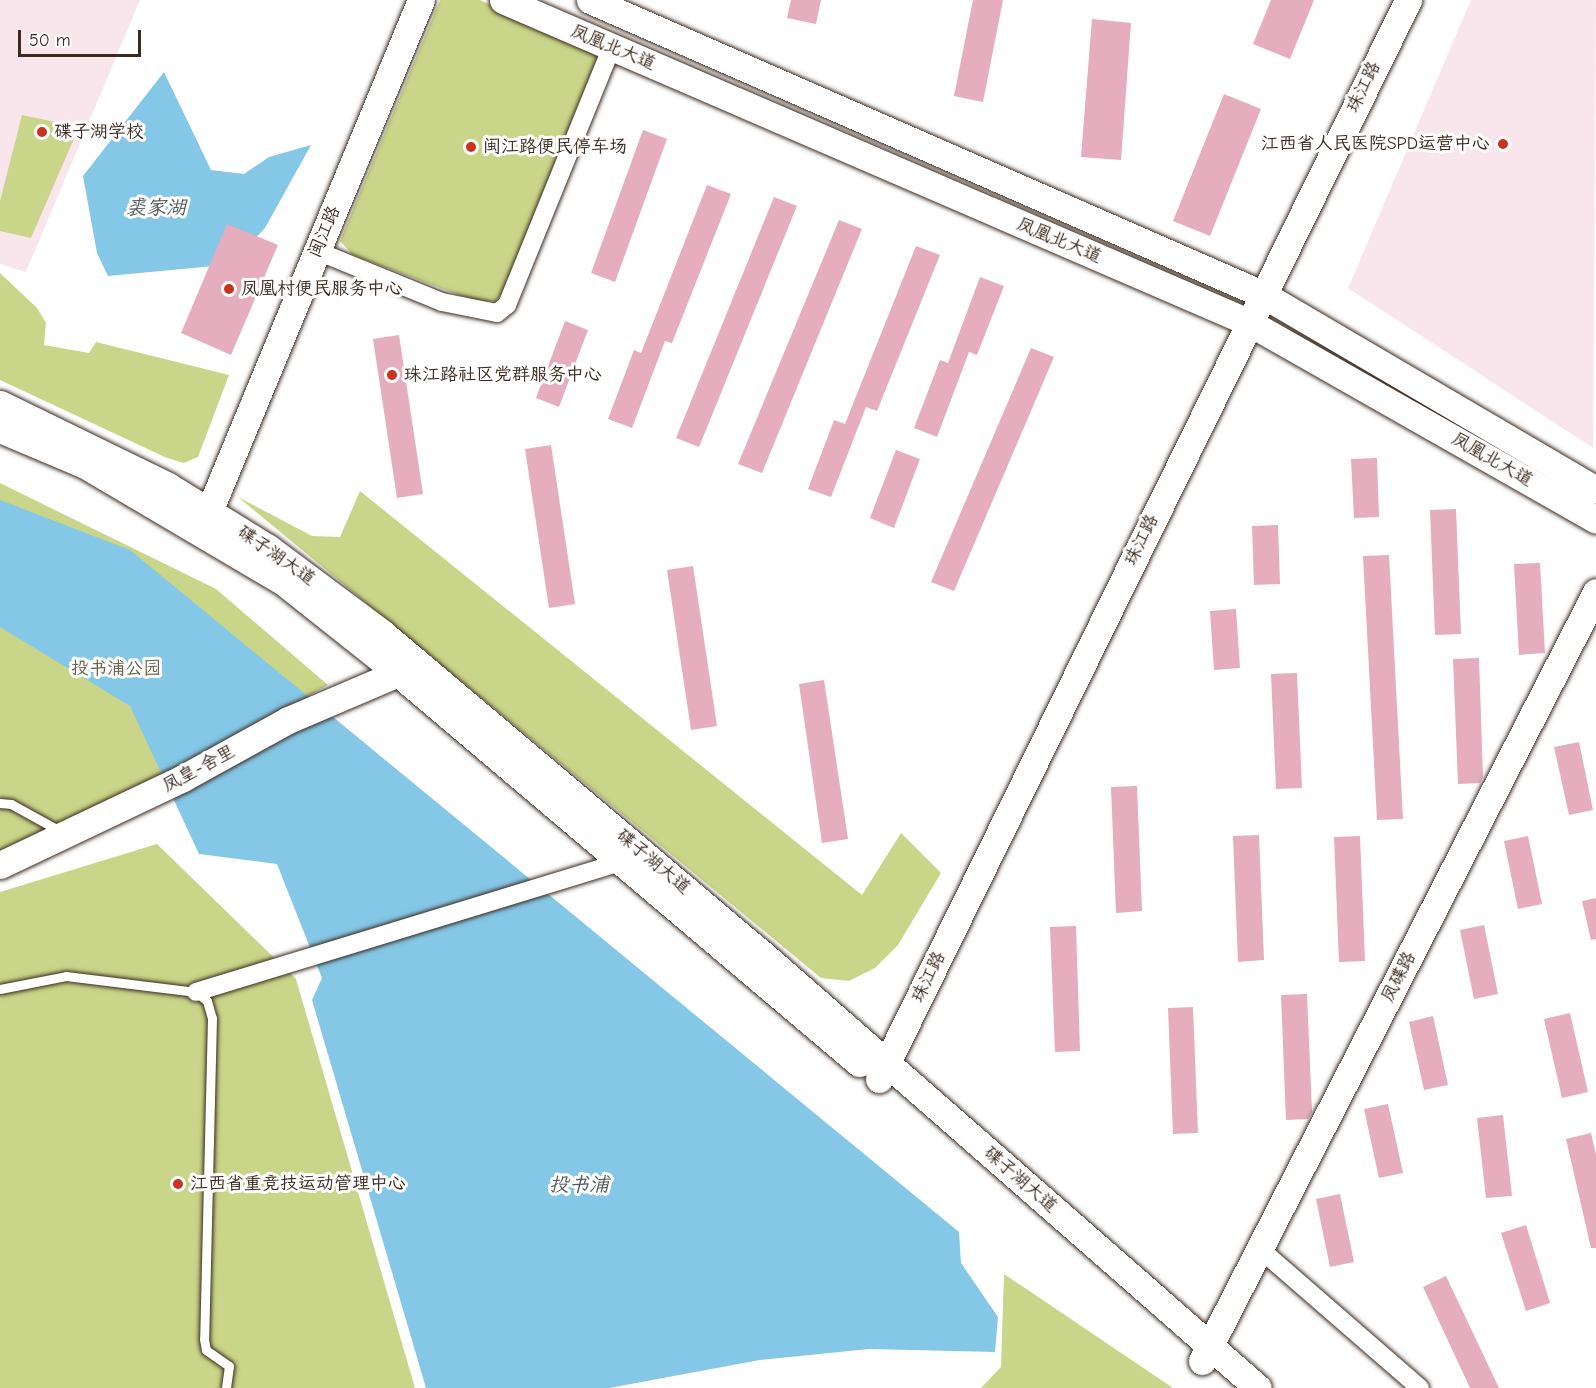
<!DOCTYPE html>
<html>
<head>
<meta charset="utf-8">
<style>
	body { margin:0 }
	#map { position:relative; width:1596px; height:1388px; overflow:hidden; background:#fff; font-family:"Comic Neue","LXGW WenKai TC",sans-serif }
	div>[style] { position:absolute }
	.built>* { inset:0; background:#f8e6ec }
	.green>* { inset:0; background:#c9d588 }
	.water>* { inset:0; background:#85c7e6 }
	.building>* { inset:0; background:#e6adbe }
	.roads { filter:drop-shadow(0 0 2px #3b2a1e) drop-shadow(0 0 2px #3b2a1e) }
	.lane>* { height:9px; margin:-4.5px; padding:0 4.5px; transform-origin:4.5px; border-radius:4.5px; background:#fff }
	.street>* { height:18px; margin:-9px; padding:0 9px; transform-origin:9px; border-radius:9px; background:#fff }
	.secondary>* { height:27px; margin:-13.5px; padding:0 13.5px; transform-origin:13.5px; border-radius:13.5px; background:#fff }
	.dots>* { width:16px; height:16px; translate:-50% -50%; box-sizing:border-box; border:3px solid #fff; border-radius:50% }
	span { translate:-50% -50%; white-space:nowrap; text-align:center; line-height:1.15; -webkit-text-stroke:6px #fff; paint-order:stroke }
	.street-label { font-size:18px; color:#3b2a1e }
	.poi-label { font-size:18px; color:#3b2a1e }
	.left { translate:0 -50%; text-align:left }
	.right { translate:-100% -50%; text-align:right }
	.park-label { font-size:18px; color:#665d3e }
	.water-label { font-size:20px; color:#51595a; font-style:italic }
	.scale { position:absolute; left:18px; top:30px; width:123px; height:27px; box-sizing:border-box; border:3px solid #3b2a1e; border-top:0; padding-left:8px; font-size:18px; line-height:21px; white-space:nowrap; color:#3b2a1e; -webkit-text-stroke:4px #fff; paint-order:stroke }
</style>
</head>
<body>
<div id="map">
	<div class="built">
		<i style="clip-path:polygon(0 0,140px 0,26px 272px,0 264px)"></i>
		<i style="clip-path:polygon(1471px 0,1596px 0,1593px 448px,1348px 288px)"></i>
	</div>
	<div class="green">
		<i style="clip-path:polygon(440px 0,480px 0,601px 53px,503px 293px,495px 301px,475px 301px,353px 255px,340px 241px)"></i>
		<i style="clip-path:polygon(22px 115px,79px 127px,31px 238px,0 231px,0 201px)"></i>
		<i style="clip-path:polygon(0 273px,37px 308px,46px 323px,44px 345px,89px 353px,96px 342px,229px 375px,198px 457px,184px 463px,167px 458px,0 380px)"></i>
		<i style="clip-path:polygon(0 483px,216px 589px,328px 685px,145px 787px,0 852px)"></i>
		<i style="clip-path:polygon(360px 491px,862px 895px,901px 833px,941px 873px,898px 945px,875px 968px,849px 981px,821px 978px,238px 497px,312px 536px,340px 537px)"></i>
		<i style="clip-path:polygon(157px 844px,296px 979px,415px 1388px,0 1388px,0 892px)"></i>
		<i style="clip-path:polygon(1004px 1274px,1173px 1388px,981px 1388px,1001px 1367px)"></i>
	</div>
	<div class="water">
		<i style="clip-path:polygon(164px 72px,211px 170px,244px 174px,269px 157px,311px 145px,265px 228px,241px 253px,214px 266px,108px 276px,97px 253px,83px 176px)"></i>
		<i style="clip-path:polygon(0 500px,130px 550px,959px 1232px,961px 1263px,998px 1317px,995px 1352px,869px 1349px,760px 1360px,609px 1388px,426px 1388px,312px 1000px,322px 978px,277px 864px,199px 854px,130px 706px,0 627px)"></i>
	</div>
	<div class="building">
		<i style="clip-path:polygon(791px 0,821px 0,816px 24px,787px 18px)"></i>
		<i style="clip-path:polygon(973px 0,1003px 0,983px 102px,954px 96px)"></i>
		<i style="clip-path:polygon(1271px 0,1314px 0,1290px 59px,1253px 44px)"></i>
		<i style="clip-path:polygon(1092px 19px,1131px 23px,1121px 160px,1081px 157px)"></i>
		<i style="clip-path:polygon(1224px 94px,1261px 109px,1210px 236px,1173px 221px)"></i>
		<i style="clip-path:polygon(643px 130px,667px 139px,615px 282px,591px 273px)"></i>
		<i style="clip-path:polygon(707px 185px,731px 194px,672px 343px,665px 341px,632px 428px,608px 419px,634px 350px,641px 353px)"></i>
		<i style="clip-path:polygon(774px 197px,797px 206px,699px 447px,676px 438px)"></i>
		<i style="clip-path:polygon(839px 220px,862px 229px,762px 473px,738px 464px)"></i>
		<i style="clip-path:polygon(227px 224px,278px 245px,231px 355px,181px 333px)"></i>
		<i style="clip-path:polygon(916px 246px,940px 255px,877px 411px,866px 407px,831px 497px,808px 489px,834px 420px,845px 424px)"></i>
		<i style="clip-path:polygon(980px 277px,1004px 286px,977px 355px,969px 352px,937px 437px,914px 428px,940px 360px,948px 363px)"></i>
		<i style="clip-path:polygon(565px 321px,588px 330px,559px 407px,536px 398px)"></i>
		<i style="clip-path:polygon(399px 335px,423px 494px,397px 498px,373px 339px)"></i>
		<i style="clip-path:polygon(1031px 348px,1054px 357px,954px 591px,931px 582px)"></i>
		<i style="clip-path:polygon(551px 445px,575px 604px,549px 608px,525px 449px)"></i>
		<i style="clip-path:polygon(896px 450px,920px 459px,894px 528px,870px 518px)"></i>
		<i style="clip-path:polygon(1377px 458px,1379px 517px,1354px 518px,1351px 459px)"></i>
		<i style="clip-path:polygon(1456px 509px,1461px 634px,1435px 635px,1430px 510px)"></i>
		<i style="clip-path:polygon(1278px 525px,1280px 584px,1254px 585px,1252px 526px)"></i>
		<i style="clip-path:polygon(1389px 555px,1403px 819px,1377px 820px,1363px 556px)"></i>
		<i style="clip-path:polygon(1540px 563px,1545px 653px,1519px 655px,1514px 564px)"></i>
		<i style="clip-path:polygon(693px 566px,717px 726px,691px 730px,667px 570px)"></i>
		<i style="clip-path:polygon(1236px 609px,1240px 668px,1214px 670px,1210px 611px)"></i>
		<i style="clip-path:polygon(1479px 658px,1483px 777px,1480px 783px,1458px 784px,1453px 659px)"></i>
		<i style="clip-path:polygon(1297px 673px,1302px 788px,1276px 789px,1271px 674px)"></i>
		<i style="clip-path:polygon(824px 680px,848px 839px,822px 843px,799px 684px)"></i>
		<i style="clip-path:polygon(1579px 742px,1593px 810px,1569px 815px,1554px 747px)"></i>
		<i style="clip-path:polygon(1137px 786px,1142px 911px,1116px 913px,1111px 787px)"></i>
		<i style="clip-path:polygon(1259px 835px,1264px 960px,1238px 962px,1233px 836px)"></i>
		<i style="clip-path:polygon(1360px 836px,1365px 961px,1339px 962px,1334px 837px)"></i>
		<i style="clip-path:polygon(1528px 836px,1542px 904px,1518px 909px,1504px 841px)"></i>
		<i style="clip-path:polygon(1596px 898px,1596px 939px,1591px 940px,1582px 901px)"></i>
		<i style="clip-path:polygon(1484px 925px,1498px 994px,1474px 999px,1460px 930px)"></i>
		<i style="clip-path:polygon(1076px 926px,1080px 1051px,1055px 1052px,1050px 927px)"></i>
		<i style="clip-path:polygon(1307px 994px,1312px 1112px,1308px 1119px,1286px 1120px,1281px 995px)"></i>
		<i style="clip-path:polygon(1193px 1007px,1198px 1133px,1173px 1134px,1168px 1008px)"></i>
		<i style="clip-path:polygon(1570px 1013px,1588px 1092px,1562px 1098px,1544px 1019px)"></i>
		<i style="clip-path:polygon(1433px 1016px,1448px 1085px,1424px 1090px,1409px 1022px)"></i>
		<i style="clip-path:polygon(1388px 1104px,1403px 1173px,1379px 1178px,1364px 1109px)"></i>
		<i style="clip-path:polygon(1503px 1115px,1512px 1196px,1486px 1198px,1477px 1118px)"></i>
		<i style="clip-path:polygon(1591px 1133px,1596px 1155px,1596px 1248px,1591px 1248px,1566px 1139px)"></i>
		<i style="clip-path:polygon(1340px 1194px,1354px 1262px,1330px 1267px,1316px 1199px)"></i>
		<i style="clip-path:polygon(1526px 1225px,1550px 1303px,1526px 1311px,1501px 1233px)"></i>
		<i style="clip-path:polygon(1446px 1276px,1499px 1388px,1470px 1388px,1423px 1287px)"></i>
	</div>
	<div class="roads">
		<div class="lane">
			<i style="left:0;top:803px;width:11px;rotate:5deg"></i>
			<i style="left:11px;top:804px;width:56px;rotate:28.9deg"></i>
			<i style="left:0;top:989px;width:67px;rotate:-11.1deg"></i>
			<i style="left:66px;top:976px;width:131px;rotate:7deg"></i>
			<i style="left:196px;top:992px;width:14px;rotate:39deg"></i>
			<i style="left:207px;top:1001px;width:18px;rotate:74deg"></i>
			<i style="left:212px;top:1018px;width:321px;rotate:91.4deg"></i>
			<i style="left:204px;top:1339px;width:11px;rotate:80deg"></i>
			<i style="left:206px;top:1350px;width:28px;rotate:35deg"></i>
			<i style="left:229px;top:1366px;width:22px;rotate:98deg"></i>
		</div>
		<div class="street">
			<i style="left:317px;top:251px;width:135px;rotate:22.2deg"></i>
			<i style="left:442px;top:302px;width:56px;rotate:11.3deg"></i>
			<i style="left:497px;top:313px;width:13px;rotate:-39deg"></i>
			<i style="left:507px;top:305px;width:279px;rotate:-67.9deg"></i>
			<i style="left:196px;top:992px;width:445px;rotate:-17deg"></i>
			<i style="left:1260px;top:1249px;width:212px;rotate:41deg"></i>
		</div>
		<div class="secondary">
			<i style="left:503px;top:0;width:812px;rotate:23.37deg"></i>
			<i style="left:1248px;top:322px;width:400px;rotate:29.6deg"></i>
			<i style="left:590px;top:0;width:733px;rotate:23.63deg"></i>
			<i style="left:1262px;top:294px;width:387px;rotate:30.4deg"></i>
			<i style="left:0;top:404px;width:187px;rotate:26deg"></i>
			<i style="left:168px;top:486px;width:118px;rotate:31.8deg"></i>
			<i style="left:268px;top:548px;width:142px;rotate:36.7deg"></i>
			<i style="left:382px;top:633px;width:496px;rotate:40.2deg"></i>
			<i style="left:761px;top:953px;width:660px;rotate:41.19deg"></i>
			<i style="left:0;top:429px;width:92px;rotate:23deg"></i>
			<i style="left:85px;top:465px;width:232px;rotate:30.5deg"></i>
			<i style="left:285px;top:583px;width:144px;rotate:38.5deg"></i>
			<i style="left:398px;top:673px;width:604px;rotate:40.23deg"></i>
			<i style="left:203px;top:526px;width:569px;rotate:-67.49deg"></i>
			<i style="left:0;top:865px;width:203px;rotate:-25.4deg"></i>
			<i style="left:183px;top:778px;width:120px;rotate:-28.9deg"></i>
			<i style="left:288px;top:720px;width:120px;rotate:-23.1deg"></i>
			<i style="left:879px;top:1079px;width:1202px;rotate:-63.88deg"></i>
			<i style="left:1202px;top:1361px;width:864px;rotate:-62.87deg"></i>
		</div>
	</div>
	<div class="dots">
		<i style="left:42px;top:132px;background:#c8321e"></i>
		<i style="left:1503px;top:144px;background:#c8321e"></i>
		<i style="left:471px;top:147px;background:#c8321e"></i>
		<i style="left:229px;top:289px;background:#c8321e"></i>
		<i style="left:392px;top:375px;background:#c8321e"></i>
		<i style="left:178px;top:1184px;background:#c8321e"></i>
	</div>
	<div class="street-label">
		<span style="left:613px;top:48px;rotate:23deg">凤凰北大道</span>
		<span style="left:1364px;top:87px;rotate:-64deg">珠江路</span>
		<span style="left:325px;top:232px;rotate:-67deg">闽江路</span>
		<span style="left:1059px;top:241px;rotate:23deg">凤凰北大道</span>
		<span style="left:1492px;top:460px;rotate:30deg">凤凰北大道</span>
		<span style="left:1142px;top:540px;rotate:-64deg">珠江路</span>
		<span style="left:276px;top:556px;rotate:35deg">碟子湖大道</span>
		<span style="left:199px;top:769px;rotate:-28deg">凤皇-舍里</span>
		<span style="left:653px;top:862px;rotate:40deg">碟子湖大道</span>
		<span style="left:929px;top:977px;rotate:-64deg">珠江路</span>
		<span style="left:1399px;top:977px;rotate:-63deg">凤碟路</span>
		<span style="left:1020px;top:1180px;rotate:41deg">碟子湖大道</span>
	</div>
	<div class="poi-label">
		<span class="left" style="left:54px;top:132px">碟子湖学校</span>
		<span class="right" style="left:1490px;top:144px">江西省人民医院SPD运营中心</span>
		<span class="left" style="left:483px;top:147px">闽江路便民停车场</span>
		<span class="left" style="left:241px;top:289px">凤凰村便民服务中心</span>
		<span class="left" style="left:404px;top:375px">珠江路社区党群服务中心</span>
		<span class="left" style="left:190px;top:1184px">江西省重竞技运动管理中心</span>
	</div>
	<div class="park-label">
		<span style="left:116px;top:669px">投书浦公园</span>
	</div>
	<div class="water-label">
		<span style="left:156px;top:207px">裘家湖</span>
		<span style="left:579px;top:1184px">投书浦</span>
	</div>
	<div class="scale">50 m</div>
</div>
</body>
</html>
